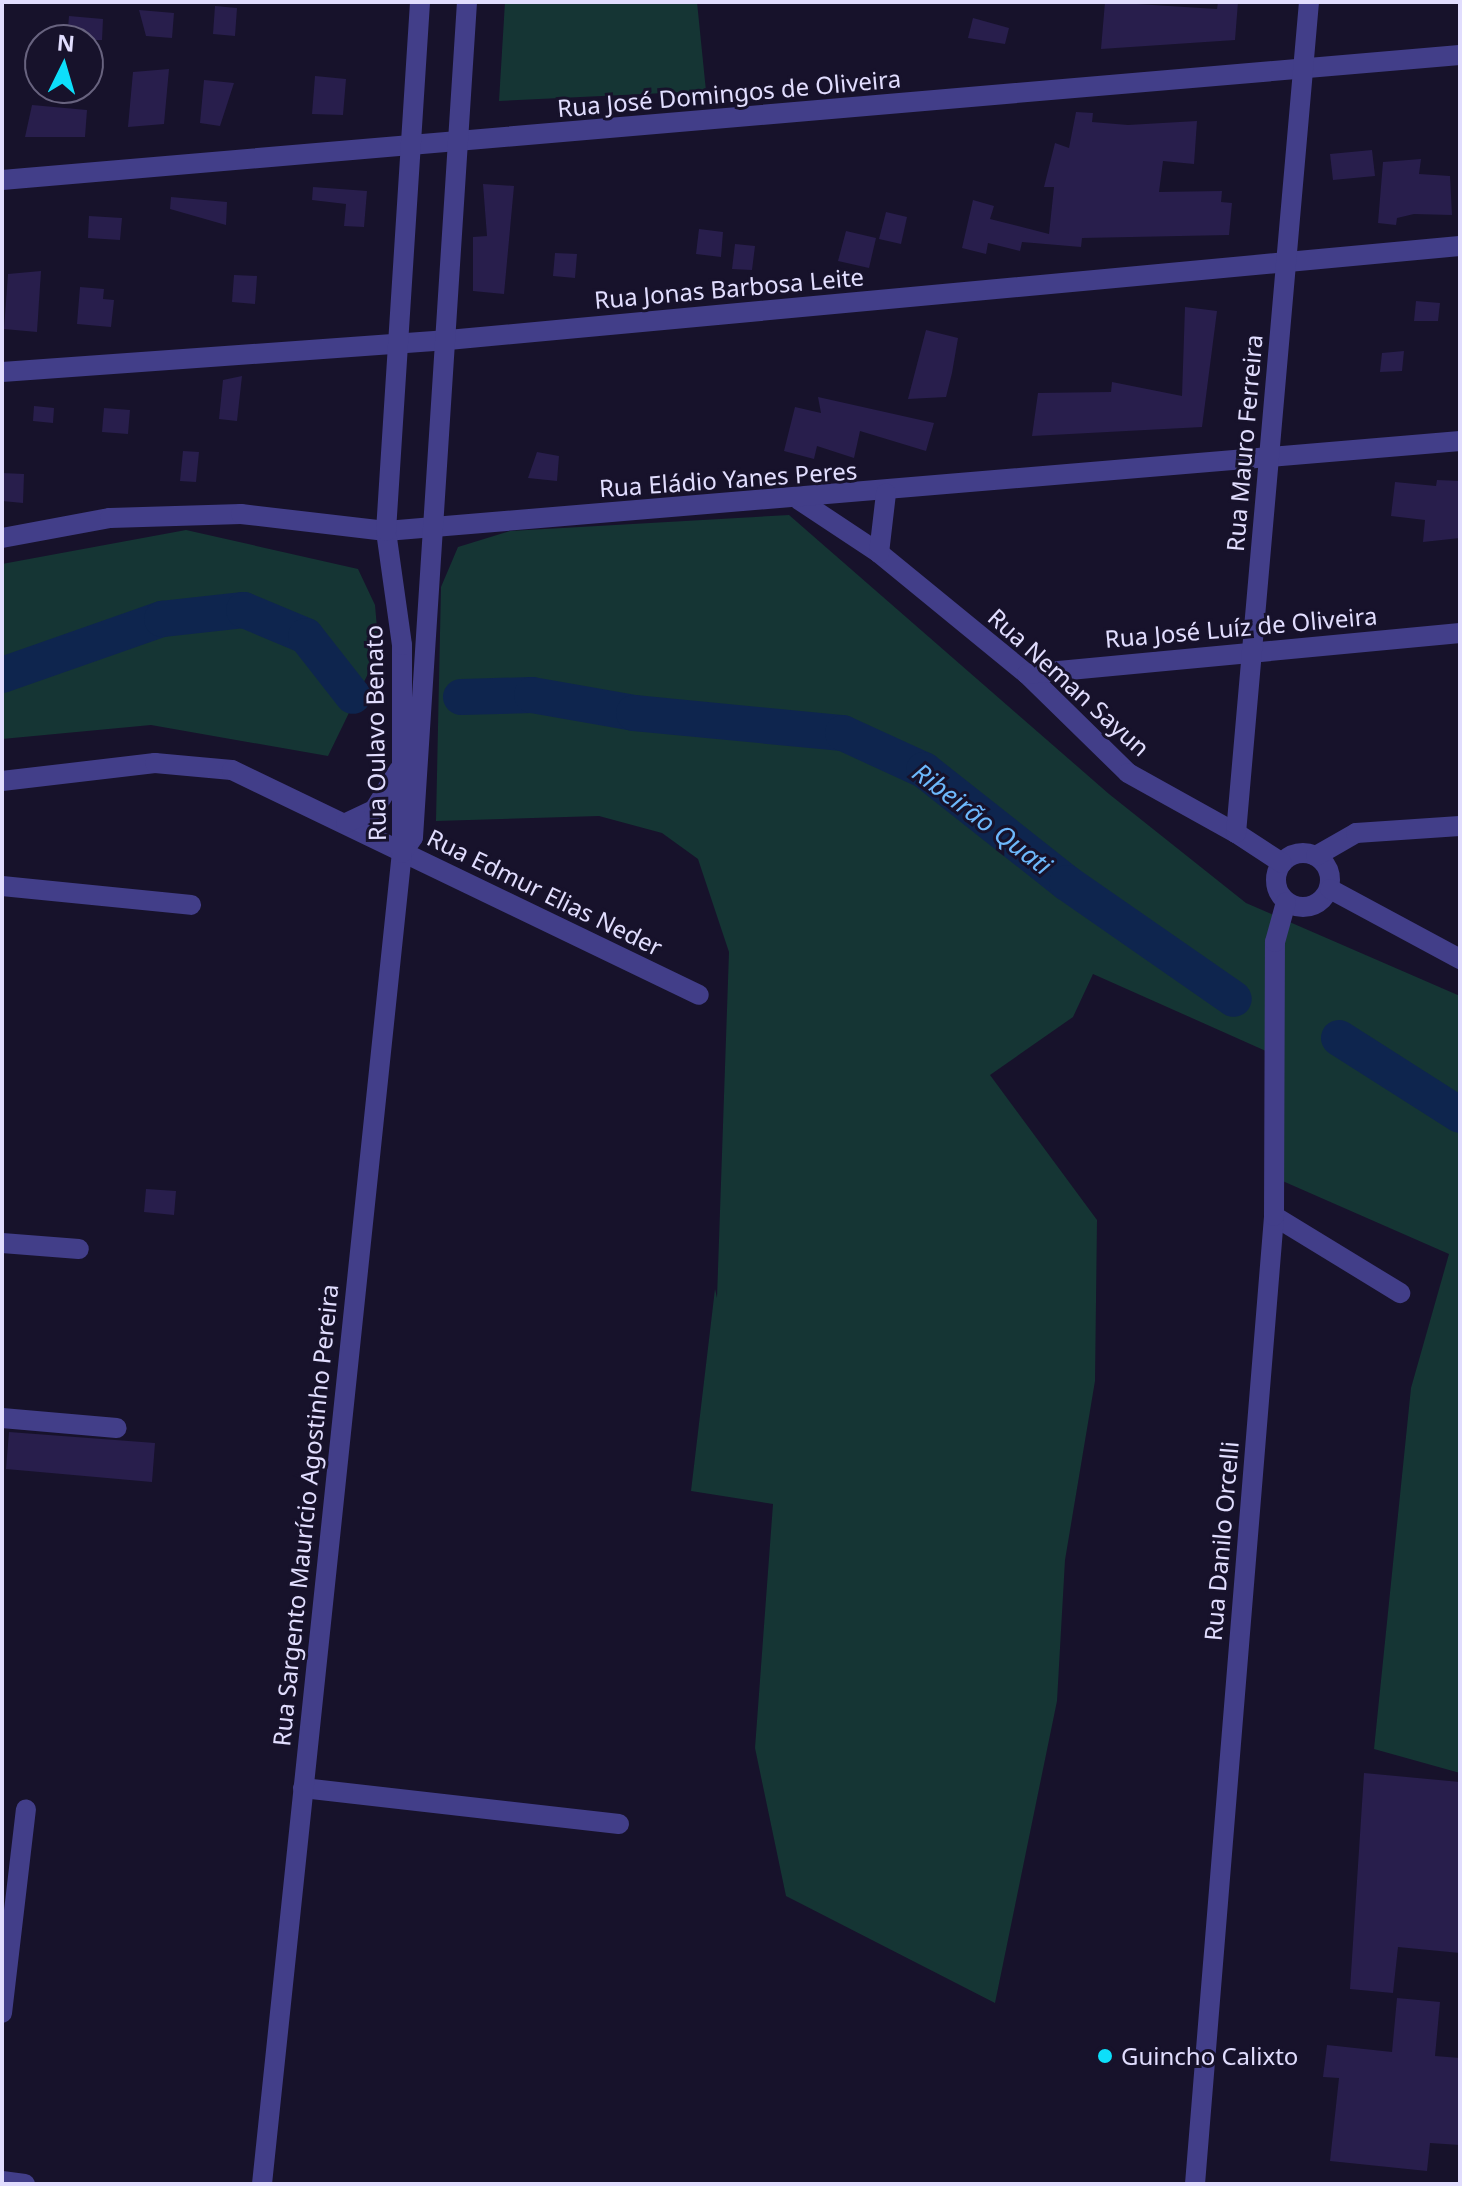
<!DOCTYPE html>
<html>
<head>
<meta charset="utf-8">
<style>
	body { margin:0 }
	#map { position:relative; width:1462px; height:2186px; overflow:hidden; background:#17122b; font-family:"Noto Sans",sans-serif }
	div>[style] { position:absolute }
	.green>* { inset:0; background:#153534 }
	.river>* { height:36px; margin:-18px; padding:0 18px; transform-origin:18px; border-radius:18px; background:#0e254e }
	.building>* { inset:0; background:#281e4c }
	.minor>* { height:20px; margin:-10px; padding:0 10px; transform-origin:10px; border-radius:10px; background:#423e89 }
	.minor>.ring { margin:-10px; padding:0; box-sizing:content-box; background:none; border:20px solid #423e89; border-radius:50% }
	.dots>* { width:22px; height:22px; translate:-50% -50%; box-sizing:border-box; border:4px solid #17122b; border-radius:50% }
	span { translate:-50% -50%; white-space:nowrap; text-align:center; line-height:1.15; -webkit-text-stroke:6px #17122b; paint-order:stroke }
	.street-label { font-size:24px; color:#e1ddfe }
	.poi-label { font-size:24px; color:#e1ddfe }
	.left { translate:0 -50%; text-align:left }
	.water-label { font-size:26px; color:#6db8fc; font-style:italic }
	.frame { position:absolute; inset:0; border:4px solid #e1ddfe; pointer-events:none }
	.north { position:absolute; left:24px; top:24px; width:80px; height:80px; box-sizing:border-box; background:#17122b; border:2px solid #68637f; border-radius:50%; rotate:5deg; font-size:22px; font-weight:700; line-height:32px; text-align:center; color:#e1ddfe }
	.north::after { content:''; display:block; margin:auto; width:28px; height:36px; background:#0ddffa; clip-path:polygon(50% 0,100% 100%,50% 72%,0 100%) }
</style>
</head>
<body>
<div id="map">
	<div class="green">
		<i style="clip-path:polygon(505px 2px,697px 2px,706px 91px,499px 101px)"></i>
		<i style="clip-path:polygon(789px 515px,1109px 794px,1246px 903px,1460px 996px,1460px 1773px,1374px 1749px,1411px 1388px,1449px 1254px,1269px 1175px,1284px 1059px,1093px 974px,1073px 1017px,990px 1075px,1097px 1220px,1095px 1381px,1065px 1560px,1057px 1701px,995px 2003px,786px 1896px,755px 1748px,773px 1504px,691px 1491px,715px 1289px,717px 1298px,729px 952px,698px 859px,662px 833px,599px 816px,436px 821px,441px 587px,458px 547px,510px 531px)"></i>
		<i style="clip-path:polygon(186px 530px,358px 569px,375px 605px,379px 651px,328px 756px,151px 725px,2px 739px,2px 564px)"></i>
	</div>
	<div class="river">
		<i style="left:2px;top:675px;width:170px;rotate:-19.3deg"></i>
		<i style="left:162px;top:619px;width:82px;rotate:-6.3deg"></i>
		<i style="left:244px;top:610px;width:67px;rotate:22.8deg"></i>
		<i style="left:306px;top:636px;width:76px;rotate:51.9deg"></i>
		<i style="left:461px;top:697px;width:71px;rotate:-1.6deg"></i>
		<i style="left:532px;top:695px;width:104px;rotate:10deg"></i>
		<i style="left:634px;top:713px;width:210px;rotate:5.5deg"></i>
		<i style="left:843px;top:733px;width:89px;rotate:24.6deg"></i>
		<i style="left:924px;top:770px;width:182px;rotate:38.3deg"></i>
		<i style="left:1067px;top:883px;width:203px;rotate:34.8deg"></i>
		<i style="left:1339px;top:1038px;width:143px;rotate:32.5deg"></i>
	</div>
	<div class="building">
		<i style="clip-path:polygon(1105px 2px,1217px 9px,1218px 2px,1238px 2px,1235px 40px,1101px 49px)"></i>
		<i style="clip-path:polygon(215px 6px,237px 8px,235px 36px,213px 34px)"></i>
		<i style="clip-path:polygon(139px 10px,174px 13px,172px 38px,146px 36px)"></i>
		<i style="clip-path:polygon(69px 16px,103px 19px,102px 40px,67px 40px)"></i>
		<i style="clip-path:polygon(973px 18px,1009px 28px,1005px 44px,968px 38px)"></i>
		<i style="clip-path:polygon(169px 69px,164px 124px,128px 127px,133px 72px)"></i>
		<i style="clip-path:polygon(315px 76px,346px 79px,343px 115px,312px 114px)"></i>
		<i style="clip-path:polygon(204px 80px,234px 83px,220px 126px,200px 123px)"></i>
		<i style="clip-path:polygon(32px 105px,87px 110px,85px 137px,25px 137px)"></i>
		<i style="clip-path:polygon(1076px 112px,1093px 113px,1092px 122px,1128px 125px,1197px 121px,1194px 164px,1163px 161px,1159px 192px,1222px 191px,1221px 202px,1232px 203px,1229px 235px,1082px 238px,1081px 247px,1022px 242px,1020px 251px,988px 243px,986px 254px,962px 248px,973px 200px,994px 206px,990px 219px,1049px 234px,1054px 187px,1044px 187px,1055px 143px,1069px 148px)"></i>
		<i style="clip-path:polygon(1372px 150px,1375px 176px,1333px 180px,1330px 154px)"></i>
		<i style="clip-path:polygon(1421px 159px,1419px 174px,1450px 176px,1452px 215px,1414px 214px,1397px 218px,1396px 225px,1378px 223px,1383px 162px)"></i>
		<i style="clip-path:polygon(483px 184px,514px 186px,504px 294px,473px 291px,473px 237px,487px 236px)"></i>
		<i style="clip-path:polygon(313px 187px,367px 191px,364px 227px,344px 226px,346px 204px,312px 200px)"></i>
		<i style="clip-path:polygon(171px 197px,227px 202px,226px 225px,170px 209px)"></i>
		<i style="clip-path:polygon(886px 212px,907px 217px,901px 244px,879px 239px)"></i>
		<i style="clip-path:polygon(89px 216px,122px 218px,120px 240px,88px 238px)"></i>
		<i style="clip-path:polygon(699px 229px,723px 232px,721px 257px,696px 254px)"></i>
		<i style="clip-path:polygon(846px 231px,876px 238px,869px 268px,838px 261px)"></i>
		<i style="clip-path:polygon(735px 244px,755px 246px,752px 270px,732px 269px)"></i>
		<i style="clip-path:polygon(555px 253px,577px 254px,575px 278px,553px 276px)"></i>
		<i style="clip-path:polygon(41px 271px,37px 332px,4px 329px,8px 274px)"></i>
		<i style="clip-path:polygon(234px 275px,257px 276px,255px 304px,232px 302px)"></i>
		<i style="clip-path:polygon(80px 287px,104px 289px,103px 299px,114px 300px,111px 327px,77px 324px)"></i>
		<i style="clip-path:polygon(1416px 301px,1440px 303px,1438px 321px,1414px 321px)"></i>
		<i style="clip-path:polygon(1185px 307px,1217px 311px,1202px 427px,1032px 436px,1038px 393px,1111px 392px,1112px 382px,1182px 396px)"></i>
		<i style="clip-path:polygon(926px 330px,958px 338px,952px 373px,946px 397px,908px 399px)"></i>
		<i style="clip-path:polygon(1404px 351px,1402px 371px,1380px 372px,1382px 353px)"></i>
		<i style="clip-path:polygon(242px 376px,237px 421px,219px 419px,223px 380px)"></i>
		<i style="clip-path:polygon(818px 397px,934px 423px,926px 451px,860px 431px,854px 458px,817px 446px,814px 459px,784px 451px,795px 407px,821px 413px)"></i>
		<i style="clip-path:polygon(34px 406px,54px 408px,53px 423px,33px 421px)"></i>
		<i style="clip-path:polygon(104px 408px,130px 410px,128px 434px,102px 432px)"></i>
		<i style="clip-path:polygon(183px 451px,199px 452px,196px 482px,180px 481px)"></i>
		<i style="clip-path:polygon(537px 452px,559px 456px,557px 481px,528px 478px)"></i>
		<i style="clip-path:polygon(2px 473px,24px 474px,23px 503px,2px 501px)"></i>
		<i style="clip-path:polygon(1437px 480px,1460px 481px,1460px 538px,1423px 542px,1425px 520px,1391px 516px,1395px 482px,1436px 486px)"></i>
		<i style="clip-path:polygon(146px 1189px,176px 1191px,174px 1215px,144px 1212px)"></i>
		<i style="clip-path:polygon(9px 1432px,155px 1443px,152px 1482px,6px 1469px)"></i>
		<i style="clip-path:polygon(1364px 1773px,1460px 1782px,1460px 1953px,1398px 1947px,1393px 1993px,1350px 1989px)"></i>
		<i style="clip-path:polygon(1397px 1998px,1440px 2002px,1435px 2056px,1460px 2058px,1460px 2145px,1430px 2143px,1427px 2171px,1330px 2161px,1339px 2078px,1323px 2077px,1327px 2045px,1392px 2052px)"></i>
	</div>
	<div class="minor">
		<i style="left:2px;top:180px;width:1463px;rotate:-4.9deg"></i>
		<i style="left:2px;top:372px;width:447px;rotate:-4.1deg"></i>
		<i style="left:448px;top:340px;width:1016px;rotate:-5.31deg"></i>
		<i style="left:799px;top:500px;width:96px;rotate:33.5deg"></i>
		<i style="left:879px;top:553px;width:191px;rotate:39.3deg"></i>
		<i style="left:1027px;top:674px;width:141px;rotate:44.4deg"></i>
		<i style="left:1128px;top:773px;width:124px;rotate:29.1deg"></i>
		<i style="left:2px;top:538px;width:110px;rotate:-10.5deg"></i>
		<i style="left:110px;top:518px;width:131px;rotate:-1.7deg"></i>
		<i style="left:241px;top:514px;width:146px;rotate:6.7deg"></i>
		<i style="left:386px;top:531px;width:1078px;rotate:-4.79deg"></i>
		<i style="left:879px;top:553px;width:60px;rotate:-83.3deg"></i>
		<i style="left:1027px;top:674px;width:435px;rotate:-5.4deg"></i>
		<i style="left:2px;top:781px;width:154px;rotate:-6.7deg"></i>
		<i style="left:155px;top:763px;width:77px;rotate:5.2deg"></i>
		<i style="left:232px;top:770px;width:518px;rotate:25.72deg"></i>
		<i style="left:346px;top:823px;width:31px;rotate:-25deg"></i>
		<i style="left:374px;top:810px;width:47px;rotate:-58deg"></i>
		<i class="ring" style="left:1276px;top:853px;width:34px;height:34px"></i>
		<i style="left:402px;top:853px;width:19px;rotate:-55deg"></i>
		<i style="left:413px;top:837px;width:837px;rotate:-86.3deg"></i>
		<i style="left:1316px;top:856px;width:46px;rotate:-29.9deg"></i>
		<i style="left:1356px;top:833px;width:104px;rotate:-3.9deg"></i>
		<i style="left:1282px;top:863px;width:55px;rotate:-146.9deg"></i>
		<i style="left:1236px;top:833px;width:834px;rotate:-84.98deg"></i>
		<i style="left:2px;top:886px;width:190px;rotate:5.7deg"></i>
		<i style="left:1330px;top:889px;width:148px;rotate:28.3deg"></i>
		<i style="left:1274px;top:1216px;width:148px;rotate:31.4deg"></i>
		<i style="left:2px;top:1243px;width:77px;rotate:4.5deg"></i>
		<i style="left:2px;top:1418px;width:115px;rotate:5deg"></i>
		<i style="left:303px;top:1788px;width:318px;rotate:6.5deg"></i>
		<i style="left:2px;top:2013px;width:205px;rotate:-83.3deg"></i>
		<i style="left:2px;top:2181px;width:23px;rotate:7deg"></i>
		<i style="left:262px;top:2184px;width:1338px;rotate:-84deg"></i>
		<i style="left:402px;top:853px;width:208px;rotate:-90deg"></i>
		<i style="left:402px;top:645px;width:115px;rotate:-98deg"></i>
		<i style="left:386px;top:531px;width:530px;rotate:-86.32deg"></i>
		<i style="left:1195px;top:2184px;width:971px;rotate:-85.33deg"></i>
		<i style="left:1274px;top:1216px;width:274px;rotate:-89.8deg"></i>
		<i style="left:1275px;top:942px;width:41px;rotate:-74.6deg"></i>
	</div>
	<div class="dots">
		<i style="left:1105px;top:2056px;background:#0ddffa"></i>
	</div>
	<div class="street-label">
		<span style="left:729px;top:93px;rotate:-5deg">Rua José Domingos de Oliveira</span>
		<span style="left:729px;top:288px;rotate:-5deg">Rua Jonas Barbosa Leite</span>
		<span style="left:1244px;top:443px;rotate:-85deg">Rua Mauro Ferreira</span>
		<span style="left:728px;top:479px;rotate:-4deg">Rua Eládio Yanes Peres</span>
		<span style="left:1241px;top:627px;rotate:-5deg">Rua José Luíz de Oliveira</span>
		<span style="left:1069px;top:682px;rotate:42deg">Rua Neman Sayun</span>
		<span style="left:375px;top:733px;rotate:-91deg">Rua Oulavo Benato</span>
		<span style="left:545px;top:892px;rotate:26deg">Rua Edmur Elias Neder</span>
		<span style="left:305px;top:1515px;rotate:-84deg">Rua Sargento Maurício Agostinho Pereira</span>
		<span style="left:1221px;top:1541px;rotate:-85deg">Rua Danilo Orcelli</span>
	</div>
	<div class="poi-label">
		<span class="left" style="left:1121px;top:2056px">Guincho Calixto</span>
	</div>
	<div class="water-label">
		<span style="left:982px;top:819px;rotate:37deg">Ribeirão Quati</span>
	</div>
	<div class="frame"></div>
	<div class="north">N</div>
</div>
</body>
</html>
